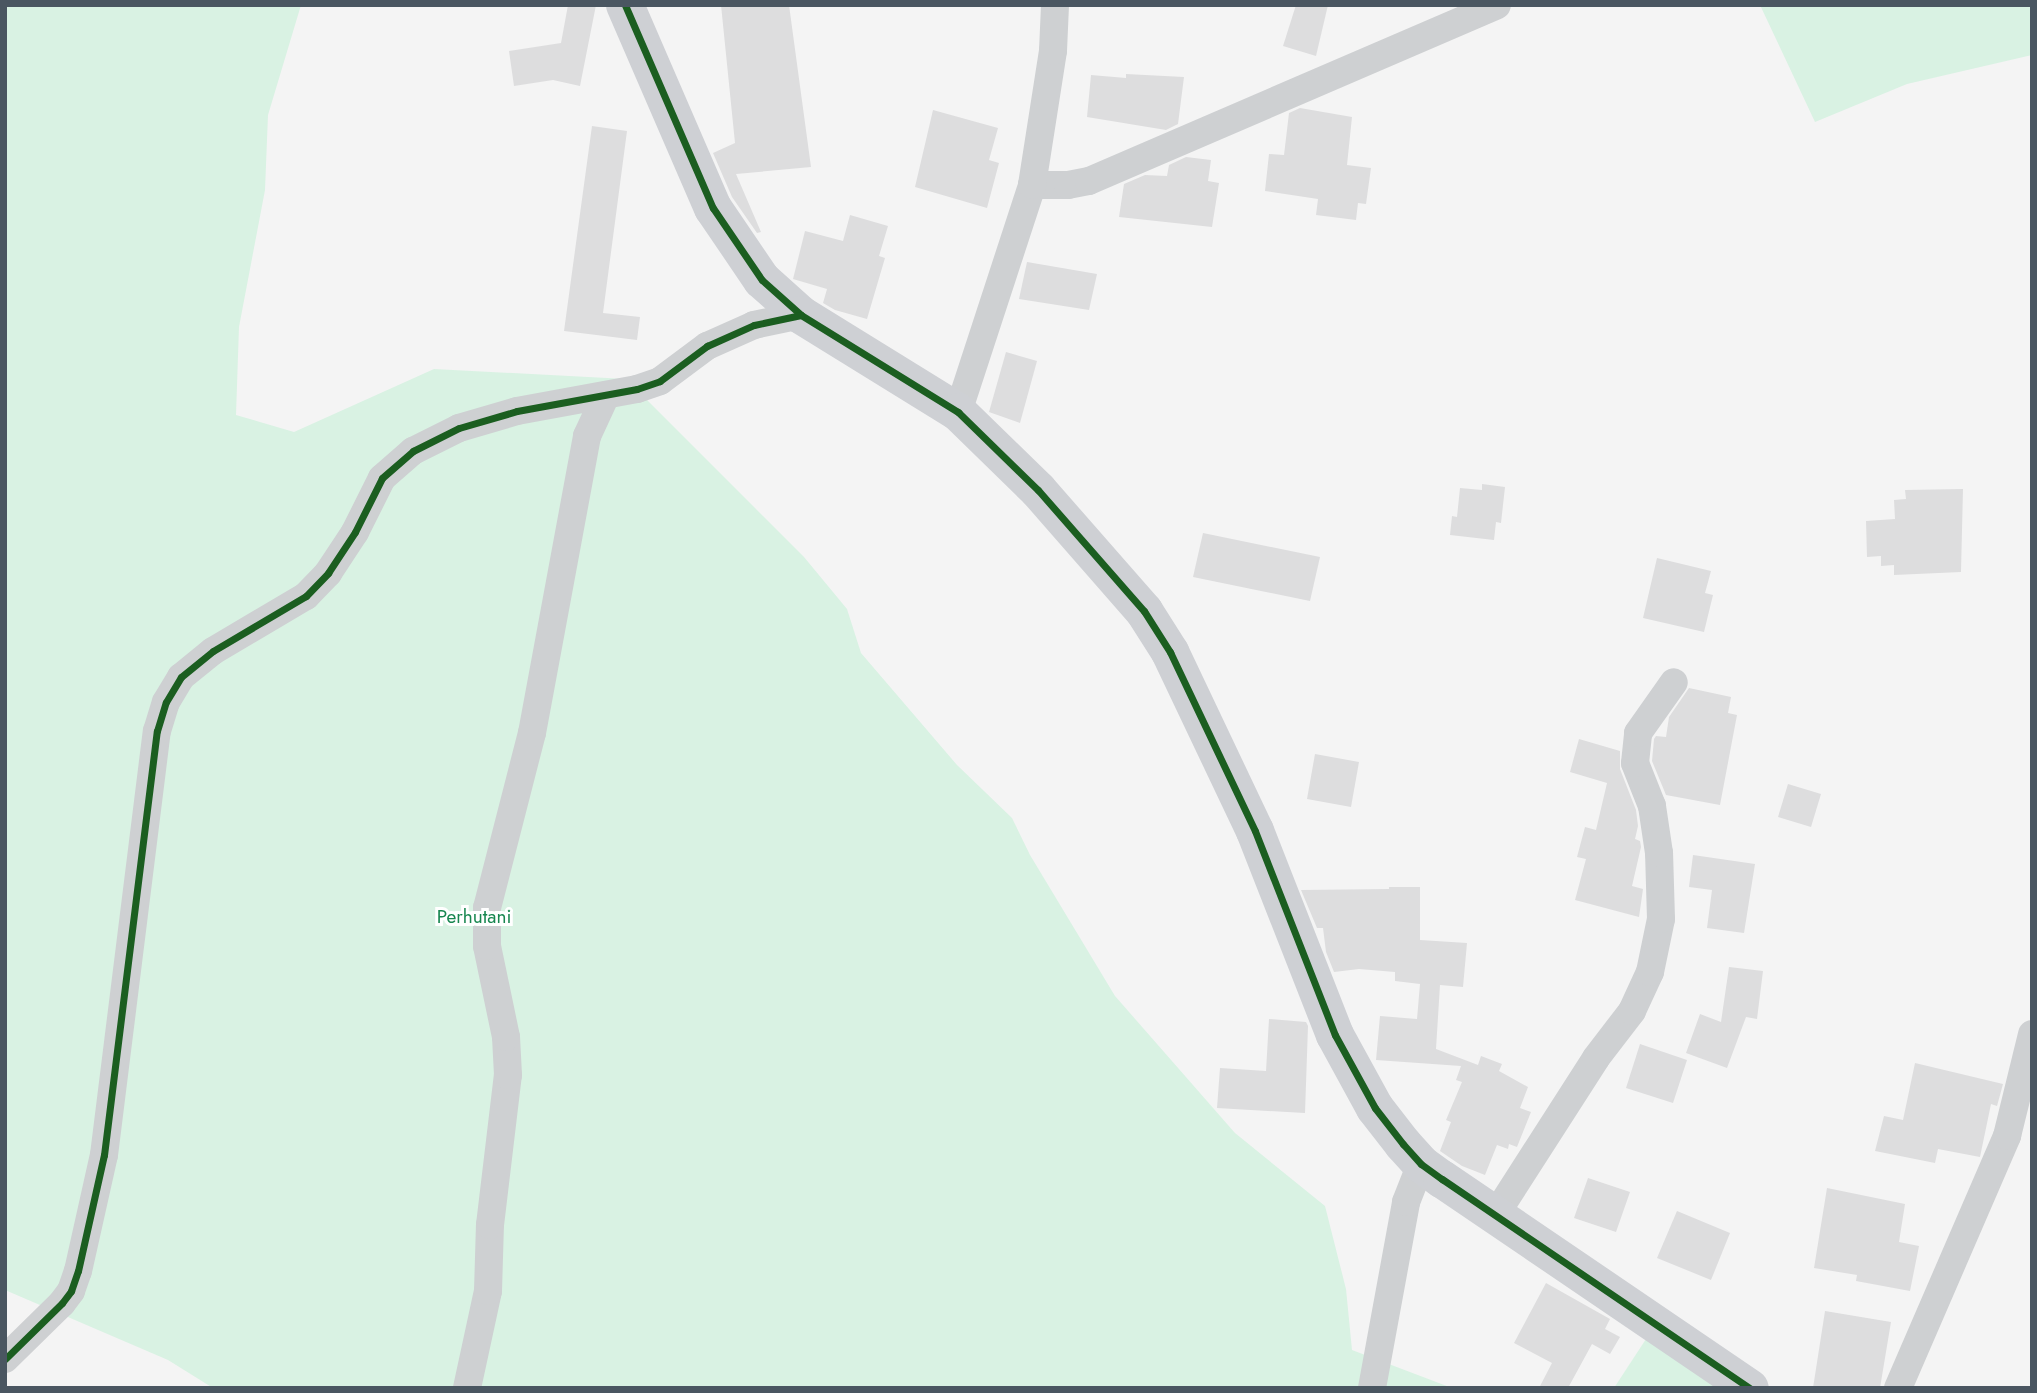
<!DOCTYPE html>
<html>
<head>
<meta charset="utf-8">
<style>
	body { margin:0 }
	#map { position:relative; width:2037px; height:1393px; overflow:hidden; background:#f4f4f4; font-family:Jost,sans-serif }
	div>[style] { position:absolute }
	.green>* { inset:0; background:#d9f2e3 }
	.building>* { inset:0; background:#ddddde }
	.street>* { height:28px; margin:-14px; padding:0 14px; transform-origin:14px; border-radius:14px; background:#ced0d2 }
	.secondary>* { height:38px; margin:-19px; padding:0 19px; transform-origin:19px; border-radius:19px; background:#ced0d4 }
	.cycleway>* { height:7px; margin:-3.5px; padding:0 3.5px; transform-origin:3.5px; border-radius:3.5px; background:#1b5e20 }
	span { translate:-50% -50%; white-space:nowrap; text-align:center; line-height:1.15; -webkit-text-stroke:6px #fff; paint-order:stroke }
	.park-label { font-size:19px; color:#17864f }
	.frame { position:absolute; inset:0; border:7px solid #4a5661; pointer-events:none }
</style>
</head>
<body>
<div id="map">
	<div class="green">
		<i style="clip-path:polygon(5px 5px,301px 5px,268px 115px,265px 190px,239px 327px,236px 415px,294px 432px,434px 369px,626px 379px,804px 557px,847px 609px,861px 653px,957px 765px,1012px 818px,1030px 855px,1115px 996px,1235px 1133px,1325px 1206px,1346px 1289px,1352px 1350px,1452px 1388px,213px 1388px,168px 1360px,5px 1290px)"></i>
		<i style="clip-path:polygon(1760px 5px,2032px 5px,2032px 55px,1907px 84px,1815px 122px)"></i>
		<i style="clip-path:polygon(1646px 1339px,1723px 1388px,1614px 1388px)"></i>
	</div>
	<div class="building">
		<i style="clip-path:polygon(568px 5px,596px 5px,580px 86px,553px 80px,514px 86px,509px 51px,561px 43px)"></i>
		<i style="clip-path:polygon(721px 5px,789px 5px,811px 167px,736px 174px,761px 232px,757px 233px,732px 197px,713px 153px,735px 143px)"></i>
		<i style="clip-path:polygon(1296px 5px,1328px 5px,1316px 56px,1283px 46px)"></i>
		<i style="clip-path:polygon(1126px 74px,1184px 77px,1178px 124px,1166px 130px,1087px 117px,1091px 75px,1126px 78px)"></i>
		<i style="clip-path:polygon(1300px 108px,1352px 117px,1347px 165px,1371px 168px,1366px 204px,1358px 203px,1356px 220px,1316px 215px,1318px 199px,1265px 191px,1269px 154px,1284px 155px,1289px 113px)"></i>
		<i style="clip-path:polygon(933px 110px,998px 128px,989px 160px,999px 163px,987px 208px,915px 187px)"></i>
		<i style="clip-path:polygon(592px 126px,627px 131px,603px 313px,640px 317px,637px 340px,564px 331px)"></i>
		<i style="clip-path:polygon(1186px 157px,1211px 160px,1208px 181px,1219px 183px,1212px 227px,1119px 217px,1124px 184px,1145px 175px,1167px 176px,1169px 165px)"></i>
		<i style="clip-path:polygon(850px 215px,888px 226px,879px 256px,885px 258px,867px 319px,835px 310px,823px 303px,827px 289px,793px 279px,805px 231px,843px 241px)"></i>
		<i style="clip-path:polygon(1027px 262px,1097px 274px,1089px 310px,1019px 299px)"></i>
		<i style="clip-path:polygon(1006px 352px,1037px 361px,1020px 423px,989px 412px)"></i>
		<i style="clip-path:polygon(1482px 484px,1505px 487px,1501px 523px,1496px 522px,1494px 540px,1450px 535px,1452px 516px,1457px 517px,1460px 488px,1482px 490px)"></i>
		<i style="clip-path:polygon(1963px 489px,1961px 572px,1894px 575px,1894px 565px,1881px 566px,1881px 556px,1867px 557px,1866px 521px,1895px 519px,1894px 500px,1906px 499px,1905px 490px)"></i>
		<i style="clip-path:polygon(1203px 533px,1320px 557px,1310px 601px,1193px 577px)"></i>
		<i style="clip-path:polygon(1657px 558px,1711px 571px,1705px 593px,1713px 595px,1704px 632px,1643px 618px)"></i>
		<i style="clip-path:polygon(1689px 688px,1731px 697px,1728px 713px,1737px 715px,1720px 805px,1666px 795px,1652px 761px,1654px 739px,1656px 736px,1666px 737px,1669px 717px)"></i>
		<i style="clip-path:polygon(1579px 739px,1620px 751px,1620px 769px,1636px 810px,1638px 826px,1635px 839px,1640px 841px,1641px 847px,1632px 886px,1643px 889px,1639px 917px,1575px 900px,1586px 859px,1577px 857px,1585px 827px,1596px 830px,1607px 783px,1570px 772px)"></i>
		<i style="clip-path:polygon(1315px 754px,1359px 762px,1351px 807px,1307px 799px)"></i>
		<i style="clip-path:polygon(1788px 784px,1821px 794px,1811px 827px,1778px 817px)"></i>
		<i style="clip-path:polygon(1693px 855px,1755px 864px,1744px 933px,1707px 928px,1712px 890px,1689px 887px)"></i>
		<i style="clip-path:polygon(1389px 887px,1420px 887px,1420px 940px,1467px 943px,1463px 987px,1440px 985px,1436px 1049px,1478px 1065px,1481px 1056px,1502px 1064px,1499px 1071px,1528px 1087px,1520px 1108px,1531px 1112px,1517px 1147px,1509px 1144px,1508px 1149px,1497px 1145px,1485px 1175px,1462px 1166px,1440px 1151px,1451px 1122px,1446px 1120px,1462px 1082px,1456px 1080px,1461px 1066px,1376px 1060px,1380px 1016px,1417px 1019px,1420px 984px,1395px 981px,1395px 972px,1359px 969px,1334px 972px,1326px 952px,1323px 928px,1317px 928px,1301px 890px,1389px 889px)"></i>
		<i style="clip-path:polygon(1729px 967px,1763px 971px,1757px 1019px,1746px 1017px,1727px 1068px,1686px 1053px,1700px 1014px,1721px 1022px)"></i>
		<i style="clip-path:polygon(1269px 1019px,1306px 1022px,1308px 1026px,1305px 1113px,1217px 1108px,1220px 1068px,1266px 1071px)"></i>
		<i style="clip-path:polygon(1640px 1044px,1687px 1060px,1673px 1103px,1626px 1088px)"></i>
		<i style="clip-path:polygon(1915px 1063px,2003px 1084px,1997px 1106px,1991px 1104px,1980px 1157px,1938px 1149px,1935px 1163px,1875px 1151px,1884px 1116px,1903px 1120px)"></i>
		<i style="clip-path:polygon(1588px 1178px,1630px 1192px,1616px 1232px,1574px 1218px)"></i>
		<i style="clip-path:polygon(1827px 1188px,1905px 1204px,1899px 1242px,1919px 1246px,1910px 1291px,1856px 1281px,1857px 1275px,1814px 1268px)"></i>
		<i style="clip-path:polygon(1677px 1211px,1730px 1233px,1711px 1280px,1657px 1258px)"></i>
		<i style="clip-path:polygon(1546px 1283px,1610px 1319px,1605px 1329px,1620px 1337px,1610px 1354px,1592px 1344px,1568px 1388px,1539px 1388px,1552px 1363px,1514px 1343px)"></i>
		<i style="clip-path:polygon(1825px 1311px,1891px 1322px,1880px 1388px,1813px 1388px)"></i>
	</div>
	<div class="street">
		<i style="left:1032px;top:185px;width:36px"></i>
		<i style="left:1068px;top:185px;width:21px;rotate:-11deg"></i>
		<i style="left:1089px;top:181px;width:444px;rotate:-23.3deg"></i>
		<i style="left:958px;top:412px;width:239px;rotate:-71.9deg"></i>
		<i style="left:1032px;top:185px;width:136px;rotate:-81.1deg"></i>
		<i style="left:1053px;top:51px;width:46px;rotate:-87.5deg"></i>
		<i style="left:1496px;top:1214px;width:185px;rotate:-57.3deg"></i>
		<i style="left:1596px;top:1058px;width:59px;rotate:-52.5deg"></i>
		<i style="left:1632px;top:1011px;width:43px;rotate:-65.2deg"></i>
		<i style="left:1650px;top:972px;width:54px;rotate:-78.3deg"></i>
		<i style="left:1661px;top:919px;width:66px;rotate:-91.7deg"></i>
		<i style="left:1659px;top:853px;width:48px;rotate:-98.5deg"></i>
		<i style="left:1652px;top:806px;width:46px;rotate:-111.6deg"></i>
		<i style="left:1635px;top:763px;width:30px;rotate:-84deg"></i>
		<i style="left:1638px;top:733px;width:62px;rotate:-54.8deg"></i>
		<i style="left:5px;top:1359px;width:80px;rotate:-44.5deg"></i>
		<i style="left:62px;top:1303px;width:15px;rotate:-53deg"></i>
		<i style="left:71px;top:1291px;width:21px;rotate:-71deg"></i>
		<i style="left:78px;top:1271px;width:119px;rotate:-77.4deg"></i>
		<i style="left:104px;top:1155px;width:427px;rotate:-82.9deg"></i>
		<i style="left:157px;top:731px;width:30px;rotate:-73deg"></i>
		<i style="left:166px;top:702px;width:29px;rotate:-59deg"></i>
		<i style="left:181px;top:677px;width:41px;rotate:-39.1deg"></i>
		<i style="left:213px;top:651px;width:108px;rotate:-30.6deg"></i>
		<i style="left:306px;top:596px;width:32px;rotate:-46deg"></i>
		<i style="left:328px;top:573px;width:49px;rotate:-56.6deg"></i>
		<i style="left:355px;top:532px;width:60px;rotate:-63.4deg"></i>
		<i style="left:382px;top:478px;width:41px;rotate:-41.1deg"></i>
		<i style="left:413px;top:451px;width:51px;rotate:-26.6deg"></i>
		<i style="left:459px;top:428px;width:60px;rotate:-16.3deg"></i>
		<i style="left:517px;top:411px;width:122px;rotate:-10.4deg"></i>
		<i style="left:637px;top:389px;width:24px;rotate:-19deg"></i>
		<i style="left:660px;top:381px;width:59px;rotate:-36.7deg"></i>
		<i style="left:707px;top:346px;width:51px;rotate:-24.1deg"></i>
		<i style="left:754px;top:325px;width:48px;rotate:-12deg"></i>
		<i style="left:467px;top:1388px;width:99px;rotate:-77.8deg"></i>
		<i style="left:488px;top:1291px;width:66px;rotate:-88.3deg"></i>
		<i style="left:490px;top:1225px;width:151px;rotate:-83.2deg"></i>
		<i style="left:508px;top:1075px;width:38px;rotate:-93deg"></i>
		<i style="left:506px;top:1037px;width:93px;rotate:-101.8deg"></i>
		<i style="left:487px;top:946px;width:38px;rotate:-90deg"></i>
		<i style="left:487px;top:908px;width:181px;rotate:-75.6deg"></i>
		<i style="left:532px;top:733px;width:302px;rotate:-79.5deg"></i>
		<i style="left:587px;top:436px;width:45px;rotate:-65.1deg"></i>
		<i style="left:1372px;top:1388px;width:189px;rotate:-79.6deg"></i>
		<i style="left:1406px;top:1202px;width:41px;rotate:-68.5deg"></i>
		<i style="left:1898px;top:1388px;width:275px;rotate:-66.6deg"></i>
		<i style="left:2007px;top:1136px;width:105px;rotate:-76.2deg"></i>
	</div>
	<div class="secondary">
		<i style="left:625px;top:5px;width:221px;rotate:66.6deg"></i>
		<i style="left:713px;top:208px;width:87px;rotate:55.8deg"></i>
		<i style="left:762px;top:280px;width:52px;rotate:41.9deg"></i>
		<i style="left:801px;top:315px;width:185px;rotate:31.7deg"></i>
		<i style="left:958px;top:412px;width:112px;rotate:44.3deg"></i>
		<i style="left:1038px;top:490px;width:161px;rotate:48.8deg"></i>
		<i style="left:1144px;top:611px;width:49px;rotate:57.6deg"></i>
		<i style="left:1170px;top:652px;width:198px;rotate:64.6deg"></i>
		<i style="left:1255px;top:831px;width:219px;rotate:68.6deg"></i>
		<i style="left:1335px;top:1035px;width:83px;rotate:61.3deg"></i>
		<i style="left:1375px;top:1108px;width:46px;rotate:52.1deg"></i>
		<i style="left:1403px;top:1144px;width:27px;rotate:48deg"></i>
		<i style="left:1421px;top:1164px;width:26px;rotate:36deg"></i>
		<i style="left:1442px;top:1179px;width:372px;rotate:34.2deg"></i>
	</div>
	<div class="cycleway">
		<i style="left:625px;top:5px;width:221px;rotate:66.6deg"></i>
		<i style="left:713px;top:208px;width:87px;rotate:55.8deg"></i>
		<i style="left:762px;top:280px;width:52px;rotate:41.9deg"></i>
		<i style="left:801px;top:315px;width:185px;rotate:31.7deg"></i>
		<i style="left:958px;top:412px;width:112px;rotate:44.3deg"></i>
		<i style="left:1038px;top:490px;width:161px;rotate:48.8deg"></i>
		<i style="left:1144px;top:611px;width:49px;rotate:57.6deg"></i>
		<i style="left:1170px;top:652px;width:198px;rotate:64.6deg"></i>
		<i style="left:1255px;top:831px;width:219px;rotate:68.6deg"></i>
		<i style="left:1335px;top:1035px;width:83px;rotate:61.3deg"></i>
		<i style="left:1375px;top:1108px;width:46px;rotate:52.1deg"></i>
		<i style="left:1403px;top:1144px;width:27px;rotate:48deg"></i>
		<i style="left:1421px;top:1164px;width:26px;rotate:36deg"></i>
		<i style="left:1442px;top:1179px;width:372px;rotate:34.2deg"></i>
		<i style="left:5px;top:1359px;width:80px;rotate:-44.5deg"></i>
		<i style="left:62px;top:1303px;width:15px;rotate:-53deg"></i>
		<i style="left:71px;top:1291px;width:21px;rotate:-71deg"></i>
		<i style="left:78px;top:1271px;width:119px;rotate:-77.4deg"></i>
		<i style="left:104px;top:1155px;width:427px;rotate:-82.9deg"></i>
		<i style="left:157px;top:731px;width:30px;rotate:-73deg"></i>
		<i style="left:166px;top:702px;width:29px;rotate:-59deg"></i>
		<i style="left:181px;top:677px;width:41px;rotate:-39.1deg"></i>
		<i style="left:213px;top:651px;width:108px;rotate:-30.6deg"></i>
		<i style="left:306px;top:596px;width:32px;rotate:-46deg"></i>
		<i style="left:328px;top:573px;width:49px;rotate:-56.6deg"></i>
		<i style="left:355px;top:532px;width:60px;rotate:-63.4deg"></i>
		<i style="left:382px;top:478px;width:41px;rotate:-41.1deg"></i>
		<i style="left:413px;top:451px;width:51px;rotate:-26.6deg"></i>
		<i style="left:459px;top:428px;width:60px;rotate:-16.3deg"></i>
		<i style="left:517px;top:411px;width:122px;rotate:-10.4deg"></i>
		<i style="left:637px;top:389px;width:24px;rotate:-19deg"></i>
		<i style="left:660px;top:381px;width:59px;rotate:-36.7deg"></i>
		<i style="left:707px;top:346px;width:51px;rotate:-24.1deg"></i>
		<i style="left:754px;top:325px;width:48px;rotate:-12deg"></i>
	</div>
	<div class="park-label">
		<span style="left:474px;top:917px">Perhutani</span>
	</div>
	<div class="frame"></div>
</div>
</body>
</html>
